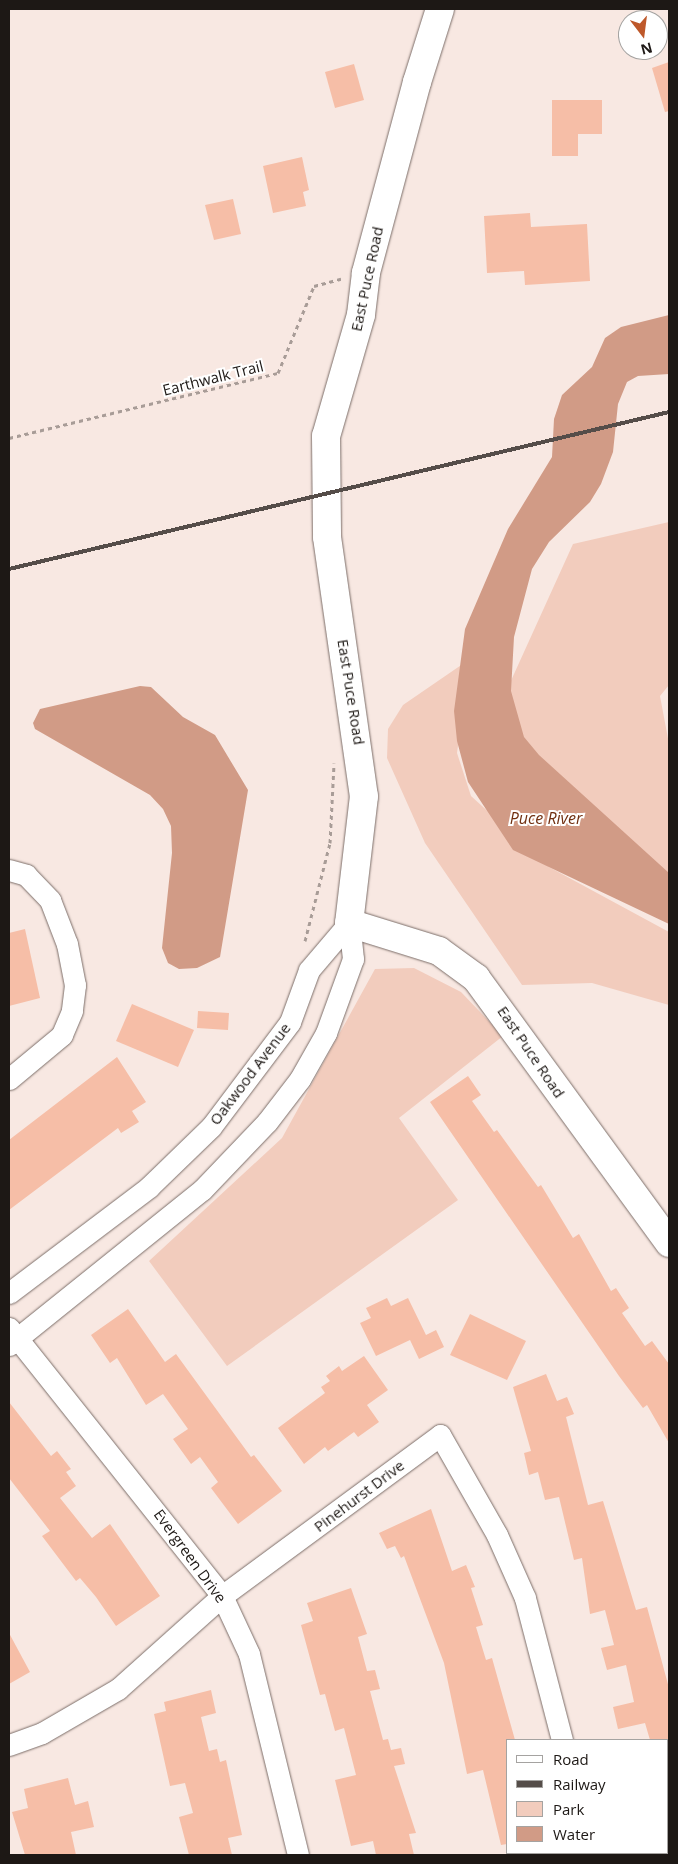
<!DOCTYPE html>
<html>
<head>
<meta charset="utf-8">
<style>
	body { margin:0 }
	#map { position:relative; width:678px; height:1864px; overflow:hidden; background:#f8e8e2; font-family:"Open Sans",sans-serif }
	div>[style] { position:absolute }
	.green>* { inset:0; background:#f2ccbd }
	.water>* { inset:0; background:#d19b86 }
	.building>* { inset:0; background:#f6bea7 }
	.path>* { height:3px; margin-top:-1.5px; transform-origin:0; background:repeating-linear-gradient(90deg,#a89c97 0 4px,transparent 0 8px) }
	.roads { filter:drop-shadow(0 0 1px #7c6e69) drop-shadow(0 0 1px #7c6e69) }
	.minor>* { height:21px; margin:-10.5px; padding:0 10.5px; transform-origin:10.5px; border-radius:10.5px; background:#fff }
	.major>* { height:28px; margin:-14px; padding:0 14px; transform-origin:14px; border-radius:14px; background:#fff }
	.rail>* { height:4px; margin:-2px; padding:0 2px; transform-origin:2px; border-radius:2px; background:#554d49 }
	span { translate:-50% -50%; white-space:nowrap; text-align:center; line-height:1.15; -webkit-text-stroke:4px #fff; paint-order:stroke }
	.street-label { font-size:15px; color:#1d1815 }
	.water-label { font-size:16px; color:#713011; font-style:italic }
	.frame { position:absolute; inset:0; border:10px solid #1d1815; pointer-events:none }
	.legend { position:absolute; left:506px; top:1739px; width:162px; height:115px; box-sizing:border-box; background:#fff; border:1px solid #a5a3a1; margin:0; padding:6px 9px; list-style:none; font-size:15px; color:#1d1815 }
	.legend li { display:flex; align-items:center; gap:10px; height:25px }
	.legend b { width:25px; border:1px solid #a5a3a1 }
	.north { position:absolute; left:618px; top:10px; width:50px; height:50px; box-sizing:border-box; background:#fff; border:1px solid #a5a3a1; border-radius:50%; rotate:165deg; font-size:14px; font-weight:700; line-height:20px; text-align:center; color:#1d1815 }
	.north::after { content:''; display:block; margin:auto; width:18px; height:22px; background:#be582a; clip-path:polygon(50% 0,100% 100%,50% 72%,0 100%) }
</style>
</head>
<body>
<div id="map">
	<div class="green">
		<i style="clip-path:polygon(669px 522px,669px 685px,660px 696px,669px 744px,669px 889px,495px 716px,573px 544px)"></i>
		<i style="clip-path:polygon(470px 659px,457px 753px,471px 796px,549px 867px,669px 932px,669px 1005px,592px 983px,522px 985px,425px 843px,387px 758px,388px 729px,403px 705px)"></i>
		<i style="clip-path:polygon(414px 968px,461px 992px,503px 1036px,399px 1118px,458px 1200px,227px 1366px,149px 1261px,282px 1138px,375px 969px)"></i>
	</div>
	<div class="water">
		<i style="clip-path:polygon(669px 315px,669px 374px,638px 376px,627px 382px,618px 404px,613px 452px,601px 484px,590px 502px,549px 542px,532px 569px,514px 637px,511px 691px,524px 737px,539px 755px,669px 873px,669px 924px,513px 850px,468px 782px,457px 741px,454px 711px,465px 629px,508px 529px,552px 457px,554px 419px,562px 395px,592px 367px,605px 338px,621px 327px)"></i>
		<i style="clip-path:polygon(140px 686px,151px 687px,183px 717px,215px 735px,248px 790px,220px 957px,197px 968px,179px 969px,168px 963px,162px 948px,172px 853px,171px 826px,163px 809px,150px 795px,35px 729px,33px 723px,40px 709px)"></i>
	</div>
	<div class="building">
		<i style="clip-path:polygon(669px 62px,669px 111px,665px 112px,652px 68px)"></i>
		<i style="clip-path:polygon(354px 64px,364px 100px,335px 108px,325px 72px)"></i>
		<i style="clip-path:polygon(552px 100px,602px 100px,602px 134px,578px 134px,578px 156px,552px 156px)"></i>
		<i style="clip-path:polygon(302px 157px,309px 190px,303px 192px,306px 206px,273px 213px,263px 166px)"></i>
		<i style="clip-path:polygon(233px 199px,241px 234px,214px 240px,205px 205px)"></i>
		<i style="clip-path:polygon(530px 213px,531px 227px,587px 224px,590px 281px,525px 285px,524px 271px,487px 273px,484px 216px)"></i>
		<i style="clip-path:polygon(25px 929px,40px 998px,9px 1006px,9px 933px)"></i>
		<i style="clip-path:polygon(132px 1004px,194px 1030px,178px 1067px,116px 1041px)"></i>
		<i style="clip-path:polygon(198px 1011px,229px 1013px,228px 1030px,197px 1028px)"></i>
		<i style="clip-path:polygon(117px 1057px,146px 1102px,132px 1111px,139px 1122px,121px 1133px,118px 1128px,9px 1210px,9px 1140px)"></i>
		<i style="clip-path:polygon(468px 1076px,481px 1095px,472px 1101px,494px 1132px,497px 1130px,538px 1187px,541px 1185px,573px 1238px,579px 1234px,611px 1291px,616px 1288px,629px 1308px,622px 1313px,645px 1346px,652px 1341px,669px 1364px,669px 1443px,647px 1405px,643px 1408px,619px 1376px,430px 1102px)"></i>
		<i style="clip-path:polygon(387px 1298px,391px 1306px,408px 1298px,426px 1335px,436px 1330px,444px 1347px,419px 1359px,410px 1340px,376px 1356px,360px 1323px,371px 1318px,366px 1308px)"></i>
		<i style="clip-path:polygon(128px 1309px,165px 1362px,176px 1354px,251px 1457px,254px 1455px,282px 1491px,238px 1524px,211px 1488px,218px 1482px,200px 1457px,191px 1464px,173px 1439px,188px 1429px,163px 1394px,146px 1405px,117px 1358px,110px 1363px,91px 1335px)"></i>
		<i style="clip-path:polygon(470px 1314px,526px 1341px,507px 1380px,450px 1355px)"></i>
		<i style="clip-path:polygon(364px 1356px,388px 1390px,367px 1405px,379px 1422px,358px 1437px,354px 1432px,328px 1451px,325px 1447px,304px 1464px,278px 1428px,325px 1393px,321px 1387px,330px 1381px,326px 1376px,339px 1366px,342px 1371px)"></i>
		<i style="clip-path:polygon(546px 1374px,557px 1401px,567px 1397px,574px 1414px,566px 1417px,588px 1505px,603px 1501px,636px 1610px,647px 1607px,669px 1688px,669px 1740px,650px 1740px,645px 1723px,618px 1729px,613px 1707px,634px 1702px,626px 1665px,607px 1670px,601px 1648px,614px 1645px,605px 1610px,590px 1614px,582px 1558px,574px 1560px,559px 1497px,545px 1500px,538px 1472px,529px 1475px,524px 1453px,531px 1451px,513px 1387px)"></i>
		<i style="clip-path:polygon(9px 1402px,51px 1456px,57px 1451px,71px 1469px,66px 1472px,76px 1486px,60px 1498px,92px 1538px,110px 1524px,160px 1596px,116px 1626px,96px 1597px,80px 1578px,76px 1581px,42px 1536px,50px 1531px,9px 1478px)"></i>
		<i style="clip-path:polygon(431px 1509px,452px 1571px,466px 1565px,475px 1587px,471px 1588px,483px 1625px,476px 1627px,486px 1660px,492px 1658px,515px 1740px,507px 1740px,507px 1844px,501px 1845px,483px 1770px,467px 1774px,444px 1663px,404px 1556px,401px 1558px,395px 1546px,387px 1549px,379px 1533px)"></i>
		<i style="clip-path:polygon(351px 1588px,367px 1634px,358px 1637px,367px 1671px,375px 1670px,380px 1689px,370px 1691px,383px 1740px,388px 1739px,391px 1750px,401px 1748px,405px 1764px,394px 1766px,416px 1833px,409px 1834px,414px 1855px,376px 1855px,373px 1841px,351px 1846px,335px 1780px,356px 1775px,344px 1728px,335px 1731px,325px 1694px,320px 1695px,301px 1625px,313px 1621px,307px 1603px)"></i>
		<i style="clip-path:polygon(9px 1633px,30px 1672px,9px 1684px)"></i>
		<i style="clip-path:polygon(211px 1690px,216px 1713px,201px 1717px,209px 1751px,217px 1749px,220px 1762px,226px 1760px,242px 1835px,228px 1838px,232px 1855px,189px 1855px,179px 1817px,193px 1813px,185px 1783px,170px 1786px,154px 1714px,166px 1711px,164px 1702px)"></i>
		<i style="clip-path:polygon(68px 1778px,75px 1805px,88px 1801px,94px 1827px,71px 1832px,76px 1855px,25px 1855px,12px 1812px,28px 1808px,24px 1789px)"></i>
	</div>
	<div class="path">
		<i style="left:9px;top:438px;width:277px;rotate:-13.6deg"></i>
		<i style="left:278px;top:373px;width:94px;rotate:-67.5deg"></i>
		<i style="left:314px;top:286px;width:28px;rotate:-15deg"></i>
		<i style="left:305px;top:941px;width:101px;rotate:-75.7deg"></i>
		<i style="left:330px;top:843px;width:80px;rotate:-87.1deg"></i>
	</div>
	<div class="roads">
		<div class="minor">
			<i style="left:9px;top:870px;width:18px;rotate:16deg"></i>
			<i style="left:26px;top:875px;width:35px;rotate:46deg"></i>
			<i style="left:50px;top:900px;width:47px;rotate:68.9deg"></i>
			<i style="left:67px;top:944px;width:42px;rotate:79deg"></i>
			<i style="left:75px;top:985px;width:26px;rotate:97deg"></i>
			<i style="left:72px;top:1011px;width:26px;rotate:113deg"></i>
			<i style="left:62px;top:1035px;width:69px;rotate:140.3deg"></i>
			<i style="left:9px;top:1293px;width:176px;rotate:-37.1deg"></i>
			<i style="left:149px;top:1187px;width:86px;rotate:-44.1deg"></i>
			<i style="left:211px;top:1127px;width:131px;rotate:-53deg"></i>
			<i style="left:290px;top:1022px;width:55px;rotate:-69.9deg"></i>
			<i style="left:309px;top:970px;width:62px;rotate:-49.6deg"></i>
			<i style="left:9px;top:1328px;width:342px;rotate:51.5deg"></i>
			<i style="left:222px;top:1596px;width:64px;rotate:65deg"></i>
			<i style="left:249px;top:1654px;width:207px;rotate:76.3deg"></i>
			<i style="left:9px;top:1345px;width:248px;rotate:-38.8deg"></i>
			<i style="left:202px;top:1190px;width:94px;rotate:-46.3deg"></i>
			<i style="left:267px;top:1122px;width:54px;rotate:-52.5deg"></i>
			<i style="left:300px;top:1079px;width:53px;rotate:-60.5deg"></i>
			<i style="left:326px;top:1033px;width:79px;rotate:-70deg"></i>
			<i style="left:353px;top:959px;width:36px;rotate:-96deg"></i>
			<i style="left:9px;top:1745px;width:35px;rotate:-20deg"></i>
			<i style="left:42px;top:1733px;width:88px;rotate:-30.1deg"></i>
			<i style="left:118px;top:1689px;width:140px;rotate:-41.8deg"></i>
			<i style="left:222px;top:1596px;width:271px;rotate:-36.4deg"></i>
			<i style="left:440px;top:1435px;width:115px;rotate:60.3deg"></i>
			<i style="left:497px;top:1535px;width:69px;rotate:66deg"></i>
			<i style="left:525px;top:1598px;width:147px;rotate:75.4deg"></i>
			<i style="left:588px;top:1853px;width:2px;rotate:90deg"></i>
		</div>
		<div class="major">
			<i style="left:440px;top:9px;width:77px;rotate:107.5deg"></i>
			<i style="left:417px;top:82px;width:198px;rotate:105deg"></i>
			<i style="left:366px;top:273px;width:42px;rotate:96.8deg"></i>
			<i style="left:361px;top:315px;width:126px;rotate:106.1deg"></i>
			<i style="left:326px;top:436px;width:101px;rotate:89.4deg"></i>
			<i style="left:327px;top:537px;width:262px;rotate:81.9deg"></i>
			<i style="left:364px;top:796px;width:128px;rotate:96.7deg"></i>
			<i style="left:349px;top:923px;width:94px;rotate:17.3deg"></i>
			<i style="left:439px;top:951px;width:46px;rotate:36.1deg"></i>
			<i style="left:476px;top:978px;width:328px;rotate:53.9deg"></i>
		</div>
	</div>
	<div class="rail">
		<i style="left:9px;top:569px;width:678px;rotate:-13.38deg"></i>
	</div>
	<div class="street-label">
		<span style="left:367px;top:279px;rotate:-78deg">East Puce Road</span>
		<span style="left:213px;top:378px;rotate:-14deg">Earthwalk Trail</span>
		<span style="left:351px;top:692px;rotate:81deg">East Puce Road</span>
		<span style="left:531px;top:1052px;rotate:56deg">East Puce Road</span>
		<span style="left:250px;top:1074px;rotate:-53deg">Oakwood Avenue</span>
		<span style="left:359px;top:1496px;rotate:-37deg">Pinehurst Drive</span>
		<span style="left:190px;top:1556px;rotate:54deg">Evergreen Drive</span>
	</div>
	<div class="water-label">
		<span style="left:546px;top:818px">Puce River</span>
	</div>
	<div class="frame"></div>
	<ul class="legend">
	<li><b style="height:6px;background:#fff"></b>Road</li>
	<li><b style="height:6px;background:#554d49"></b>Railway</li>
	<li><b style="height:14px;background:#f2ccbd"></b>Park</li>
	<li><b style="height:14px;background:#d19b86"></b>Water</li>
	</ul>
	<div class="north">N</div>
</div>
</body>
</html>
